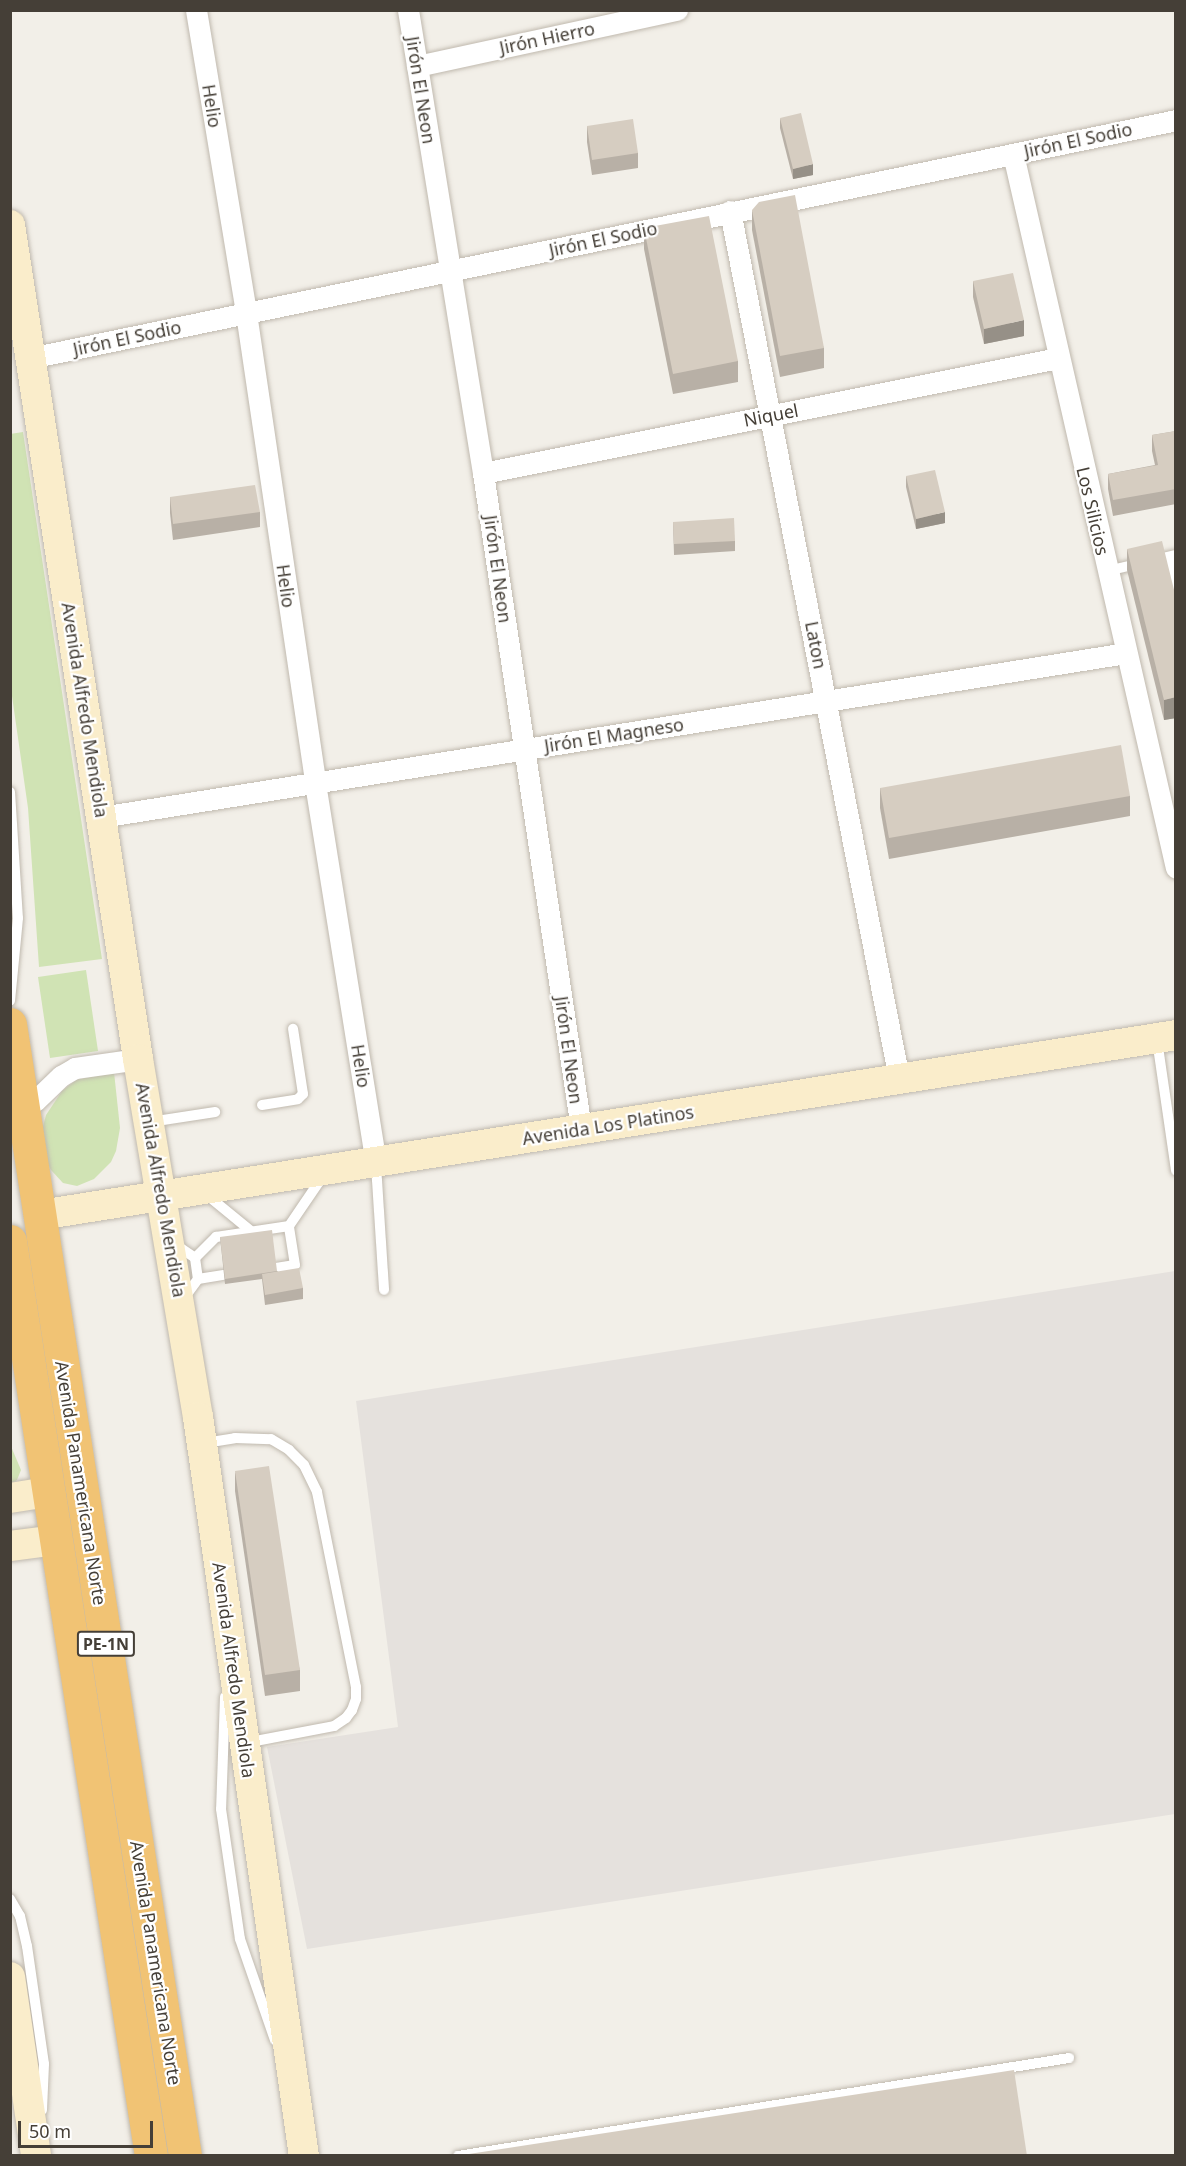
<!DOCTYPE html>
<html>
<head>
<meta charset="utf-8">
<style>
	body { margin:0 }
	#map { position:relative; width:1186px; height:2166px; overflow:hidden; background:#f2efe8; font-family:"Noto Sans",sans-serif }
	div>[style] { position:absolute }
	.industrial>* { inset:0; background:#e5e1dd }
	.green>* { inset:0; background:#d0e3b4 }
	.roads { filter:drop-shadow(0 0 2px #c0b9ae) drop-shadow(0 0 2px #c0b9ae) }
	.lane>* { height:10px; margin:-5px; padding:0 5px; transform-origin:5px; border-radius:5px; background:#fff }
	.street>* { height:21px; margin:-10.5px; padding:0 10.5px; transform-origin:10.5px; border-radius:10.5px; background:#fff }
	.secondary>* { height:30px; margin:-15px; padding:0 15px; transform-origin:15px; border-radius:15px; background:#faedcb }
	.highway>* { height:33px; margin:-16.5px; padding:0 16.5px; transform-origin:16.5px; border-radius:16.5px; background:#f1c374 }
	.wall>* { inset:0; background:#b8b0a6 }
	.shaded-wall>* { inset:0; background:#969087 }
	.building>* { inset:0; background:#d6cdc1 }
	span { translate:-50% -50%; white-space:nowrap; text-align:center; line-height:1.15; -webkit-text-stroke:4.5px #fff; paint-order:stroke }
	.shield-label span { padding:2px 4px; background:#fff; border:2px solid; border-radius:4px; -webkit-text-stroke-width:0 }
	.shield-label { font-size:16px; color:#453f37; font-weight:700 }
	.street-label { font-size:18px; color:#453f37 }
	.frame { position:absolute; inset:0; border:12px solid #453f37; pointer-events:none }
	.scale { position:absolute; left:18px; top:2121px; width:135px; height:27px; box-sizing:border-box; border:3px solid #453f37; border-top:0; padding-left:8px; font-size:18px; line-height:21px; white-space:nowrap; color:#453f37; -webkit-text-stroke:4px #fff; paint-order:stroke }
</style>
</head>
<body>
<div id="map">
	<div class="industrial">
		<i style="clip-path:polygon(1175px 1271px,1175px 1814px,307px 1949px,267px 1747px,398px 1727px,356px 1401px)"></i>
	</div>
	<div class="green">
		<i style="clip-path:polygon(23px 432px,102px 959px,39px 967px,28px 808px,10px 682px,10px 434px)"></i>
		<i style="clip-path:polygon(86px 970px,98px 1051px,50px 1058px,38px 977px)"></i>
		<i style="clip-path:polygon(114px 1072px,120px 1128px,116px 1151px,111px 1162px,94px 1179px,77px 1186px,63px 1183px,51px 1170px,45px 1159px,41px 1134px,46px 1115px,62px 1091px,76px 1080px)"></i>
		<i style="clip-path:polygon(10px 1444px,21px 1470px,17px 1480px,10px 1484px)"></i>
	</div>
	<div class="roads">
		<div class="lane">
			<i style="left:1169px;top:557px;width:30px;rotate:76deg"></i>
			<i style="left:1107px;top:571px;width:71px;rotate:-13.1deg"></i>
			<i style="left:10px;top:792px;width:126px;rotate:86.4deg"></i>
			<i style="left:18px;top:918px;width:83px;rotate:95.5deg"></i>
			<i style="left:1157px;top:1040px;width:132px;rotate:81.7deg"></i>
			<i style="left:262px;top:1105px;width:36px;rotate:-9deg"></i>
			<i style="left:298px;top:1099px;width:7px;rotate:-45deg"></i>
			<i style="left:303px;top:1094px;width:66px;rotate:-98.7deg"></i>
			<i style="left:150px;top:1122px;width:66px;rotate:-8.7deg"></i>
			<i style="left:376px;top:1165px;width:125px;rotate:86.3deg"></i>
			<i style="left:207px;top:1195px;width:57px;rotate:39.3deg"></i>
			<i style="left:176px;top:1245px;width:23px;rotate:34deg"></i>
			<i style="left:195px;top:1258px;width:21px;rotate:82deg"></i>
			<i style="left:198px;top:1279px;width:24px;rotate:126deg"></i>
			<i style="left:195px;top:1258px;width:30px;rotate:-45deg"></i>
			<i style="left:216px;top:1237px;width:74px;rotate:-8.6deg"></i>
			<i style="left:276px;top:1268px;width:19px;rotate:-9deg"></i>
			<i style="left:295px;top:1265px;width:39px;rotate:-99deg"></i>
			<i style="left:289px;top:1226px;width:60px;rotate:-55.8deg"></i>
			<i style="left:198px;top:1279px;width:26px;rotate:-9deg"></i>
			<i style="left:205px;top:1443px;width:30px;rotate:-9deg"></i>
			<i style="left:235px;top:1438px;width:36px;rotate:2deg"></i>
			<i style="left:271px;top:1439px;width:21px;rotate:31deg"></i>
			<i style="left:289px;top:1450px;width:21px;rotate:45deg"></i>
			<i style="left:304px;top:1465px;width:30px;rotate:64deg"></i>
			<i style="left:317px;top:1492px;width:199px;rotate:78.7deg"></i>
			<i style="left:356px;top:1687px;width:12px;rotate:90deg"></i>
			<i style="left:356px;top:1699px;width:12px;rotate:110deg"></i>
			<i style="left:352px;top:1710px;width:10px;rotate:127deg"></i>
			<i style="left:346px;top:1718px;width:14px;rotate:146deg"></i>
			<i style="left:334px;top:1726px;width:91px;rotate:169.2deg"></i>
			<i style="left:225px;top:1697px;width:112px;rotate:92deg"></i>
			<i style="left:221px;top:1809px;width:131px;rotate:81.7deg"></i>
			<i style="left:240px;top:1939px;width:107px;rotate:70.9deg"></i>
			<i style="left:10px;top:1899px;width:20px;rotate:60deg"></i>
			<i style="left:20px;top:1916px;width:31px;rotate:77deg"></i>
			<i style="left:27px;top:1946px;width:119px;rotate:81.8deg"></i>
			<i style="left:44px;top:2064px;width:46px;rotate:92.5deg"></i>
			<i style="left:458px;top:2156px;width:619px;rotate:-9.11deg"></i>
		</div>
		<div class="street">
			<i style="left:196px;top:10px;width:307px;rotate:80.6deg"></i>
			<i style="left:246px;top:313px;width:475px;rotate:81.6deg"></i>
			<i style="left:315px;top:783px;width:384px;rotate:80.9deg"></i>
			<i style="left:408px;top:10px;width:469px;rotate:80.8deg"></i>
			<i style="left:483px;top:473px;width:663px;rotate:81.5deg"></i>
			<i style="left:417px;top:66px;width:266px;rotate:-12.2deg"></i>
			<i style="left:1013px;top:154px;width:732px;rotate:77.14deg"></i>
			<i style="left:730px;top:211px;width:884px;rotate:78.98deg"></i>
			<i style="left:30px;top:358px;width:1170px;rotate:-11.73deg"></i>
			<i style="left:483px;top:473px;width:586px;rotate:-11.31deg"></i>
			<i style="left:101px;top:817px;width:1038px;rotate:-9.09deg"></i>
			<i style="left:35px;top:1101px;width:36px;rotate:-44deg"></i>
			<i style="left:61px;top:1076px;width:16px;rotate:-30deg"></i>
			<i style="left:75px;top:1068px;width:64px;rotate:-8.1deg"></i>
		</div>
		<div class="secondary">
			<i style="left:10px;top:225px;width:844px;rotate:81.27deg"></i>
			<i style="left:138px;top:1059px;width:363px;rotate:80.5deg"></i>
			<i style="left:198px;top:1417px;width:747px;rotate:81.84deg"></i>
			<i style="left:40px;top:1215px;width:1150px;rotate:-9deg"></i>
			<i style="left:10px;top:1498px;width:39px;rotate:-9deg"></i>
			<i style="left:10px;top:1546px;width:46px;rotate:-7.4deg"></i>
			<i style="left:10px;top:1977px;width:181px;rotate:81.7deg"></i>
		</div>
		<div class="highway">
			<i style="left:10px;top:1024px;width:1145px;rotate:81.21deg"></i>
			<i style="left:10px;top:1241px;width:926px;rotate:81.24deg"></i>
		</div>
	</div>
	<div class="wall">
		<i style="clip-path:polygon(780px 118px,813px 175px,793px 179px,780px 128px)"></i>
		<i style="clip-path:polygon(587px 126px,638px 153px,638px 168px,592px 175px,587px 142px)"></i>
		<i style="clip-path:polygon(752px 210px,824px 348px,824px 368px,780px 377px,752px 230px)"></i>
		<i style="clip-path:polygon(644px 228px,738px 361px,738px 382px,673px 394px,644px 249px)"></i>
		<i style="clip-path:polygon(973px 281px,1024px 336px,984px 344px,973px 297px)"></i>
		<i style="clip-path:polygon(1176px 431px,1176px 504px,1113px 516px,1108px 489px,1108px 474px,1155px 465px,1152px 451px,1152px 435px)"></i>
		<i style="clip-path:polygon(906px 476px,945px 523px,916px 529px,906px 487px)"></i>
		<i style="clip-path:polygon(170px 497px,260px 512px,260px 527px,173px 540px,170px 513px)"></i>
		<i style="clip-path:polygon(673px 522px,735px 541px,735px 551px,674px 555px)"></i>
		<i style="clip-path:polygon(1127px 549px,1176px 598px,1176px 718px,1164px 720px,1127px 570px)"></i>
		<i style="clip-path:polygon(880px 788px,1130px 796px,1130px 816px,889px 859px,880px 808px)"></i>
		<i style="clip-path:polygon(220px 1237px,277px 1271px,303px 1288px,303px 1299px,265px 1305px,262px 1279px,225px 1284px)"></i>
		<i style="clip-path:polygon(235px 1471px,300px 1670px,300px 1691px,265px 1696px,235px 1491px)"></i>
	</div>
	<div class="shaded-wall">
		<i style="clip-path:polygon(813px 164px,813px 175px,793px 179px,793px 169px)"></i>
		<i style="clip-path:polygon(1024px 320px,1024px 336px,984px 344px,984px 329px)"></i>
		<i style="clip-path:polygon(945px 512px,945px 523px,916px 529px,916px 519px)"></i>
		<i style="clip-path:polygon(1176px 697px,1176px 718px,1164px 720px,1164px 700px)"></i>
	</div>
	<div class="building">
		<i style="clip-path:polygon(801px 113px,813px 164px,793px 169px,780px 118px)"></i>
		<i style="clip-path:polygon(633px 119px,638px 153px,592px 160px,587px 126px)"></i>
		<i style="clip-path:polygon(795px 195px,824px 348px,780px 356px,752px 210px,759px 202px)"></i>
		<i style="clip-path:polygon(709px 216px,738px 361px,673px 374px,644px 228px)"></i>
		<i style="clip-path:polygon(1013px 273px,1024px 320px,984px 329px,973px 281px)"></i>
		<i style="clip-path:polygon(1176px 431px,1176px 489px,1113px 500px,1108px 474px,1158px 465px,1152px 435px)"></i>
		<i style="clip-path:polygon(935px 470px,945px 512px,916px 519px,906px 476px)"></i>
		<i style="clip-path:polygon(255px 485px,260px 512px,173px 524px,170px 497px)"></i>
		<i style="clip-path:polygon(734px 518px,735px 541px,674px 544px,673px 522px)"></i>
		<i style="clip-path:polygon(1162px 541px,1176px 598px,1176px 697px,1164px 700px,1127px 549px)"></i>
		<i style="clip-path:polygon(1121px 745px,1130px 796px,889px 838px,880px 788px)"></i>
		<i style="clip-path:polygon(272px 1230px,277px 1271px,225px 1279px,220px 1237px)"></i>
		<i style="clip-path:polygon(299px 1268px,303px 1288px,265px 1295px,262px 1274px)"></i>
		<i style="clip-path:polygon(269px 1466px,300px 1670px,265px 1675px,235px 1471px)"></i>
		<i style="clip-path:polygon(1014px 2070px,1027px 2156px,456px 2156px)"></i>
	</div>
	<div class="shield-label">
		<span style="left:106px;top:1644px">PE-1N</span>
	</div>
	<div class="street-label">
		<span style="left:547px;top:38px;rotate:-12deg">Jirón Hierro</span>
		<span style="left:421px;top:90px;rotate:81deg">Jirón El Neon</span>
		<span style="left:212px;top:106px;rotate:81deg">Helio</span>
		<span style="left:1078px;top:140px;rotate:-12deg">Jirón El Sodio</span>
		<span style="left:603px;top:239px;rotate:-12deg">Jirón El Sodio</span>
		<span style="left:127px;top:338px;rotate:-12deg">Jirón El Sodio</span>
		<span style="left:771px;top:415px;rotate:-11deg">Niquel</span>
		<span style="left:1093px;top:511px;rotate:77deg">Los Silicios</span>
		<span style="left:498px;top:569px;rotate:82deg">Jirón El Neon</span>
		<span style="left:286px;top:586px;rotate:82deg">Helio</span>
		<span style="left:816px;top:645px;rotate:79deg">Laton</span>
		<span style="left:85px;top:710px;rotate:81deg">Avenida Alfredo Mendiola</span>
		<span style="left:614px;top:735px;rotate:-9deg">Jirón El Magneso</span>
		<span style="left:569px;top:1050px;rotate:82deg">Jirón El Neon</span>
		<span style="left:361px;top:1066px;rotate:81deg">Helio</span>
		<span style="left:608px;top:1125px;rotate:-9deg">Avenida Los Platinos</span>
		<span style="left:161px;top:1190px;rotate:80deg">Avenida Alfredo Mendiola</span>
		<span style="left:81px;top:1483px;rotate:81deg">Avenida Panamericana Norte</span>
		<span style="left:234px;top:1670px;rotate:82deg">Avenida Alfredo Mendiola</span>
		<span style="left:156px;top:1963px;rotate:81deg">Avenida Panamericana Norte</span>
	</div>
	<div class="frame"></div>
	<div class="scale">50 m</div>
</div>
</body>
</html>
